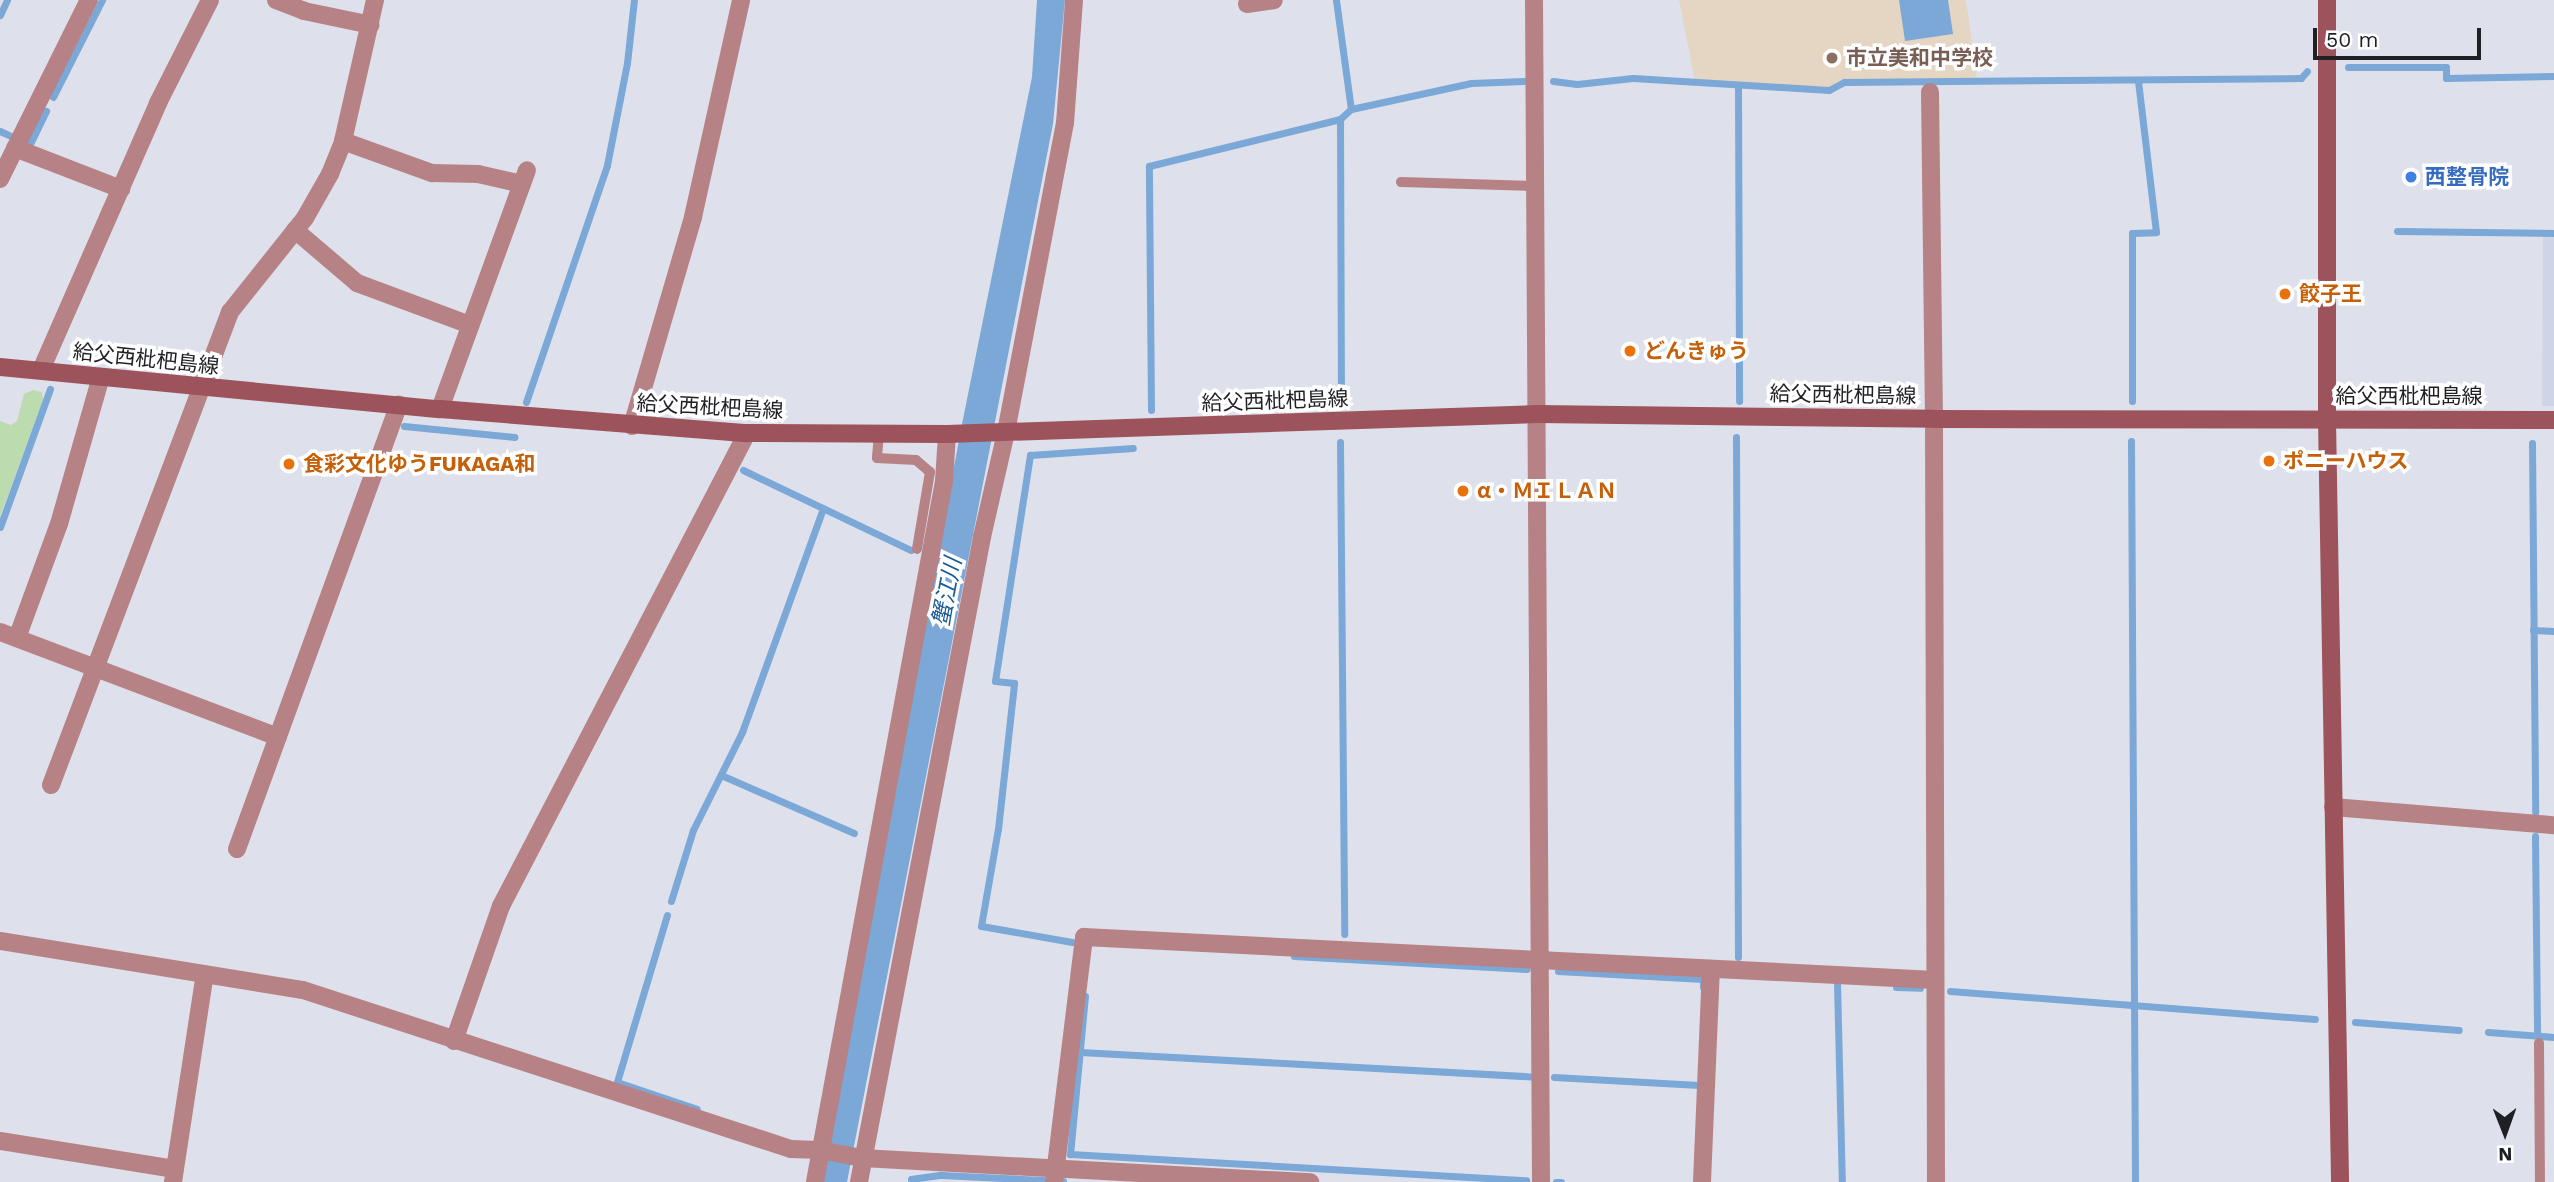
<!DOCTYPE html>
<html>
<head>
<meta charset="utf-8">
<style>
	body { margin:0 }
	#map { position:relative; width:2554px; height:1182px; overflow:hidden; background:#dee1eb; font-family:"Work Sans","Noto Sans JP",sans-serif }
	div>[style] { position:absolute }
	.built>* { inset:0; background:#cfd5e6 }
	.education>* { inset:0; background:#e5d5c3 }
	.green>* { inset:0; background:#bcdcb0 }
	.water>* { inset:0; background:#7ba8d6 }
	.stream>* { height:7px; margin:-3.5px; padding:0 3.5px; transform-origin:3.5px; border-radius:3.5px; background:#7ba8d6 }
	.lane>* { height:10px; margin:-5px; padding:0 5px; transform-origin:5px; border-radius:5px; background:#b68286 }
	.street>* { height:18px; margin:-9px; padding:0 9px; transform-origin:9px; border-radius:9px; background:#b68286 }
	.secondary>* { height:18px; margin:-9px; padding:0 9px; transform-origin:9px; border-radius:9px; background:#9c535b }
	.dots>* { width:19px; height:19px; translate:-50% -50%; box-sizing:border-box; border:4px solid #fff; border-radius:50% }
	span { translate:-50% -50%; white-space:nowrap; text-align:center; line-height:1.15; -webkit-text-stroke:7px #fff; paint-order:stroke }
	.education-label { font-size:21px; color:#785e54; font-weight:700 }
	.left { translate:0 -50%; text-align:left }
	.shop-label { font-size:21px; color:#366cbe; font-weight:700 }
	.food-label { font-size:21px; color:#c56008; font-weight:700 }
	.street-label { font-size:21px; color:#1f2024 }
	.water-label { font-size:23px; color:#195a94; font-style:italic }
	.north { position:absolute; left:2470px; top:1098px; width:70px; height:70px; -webkit-text-stroke:5px #fff; paint-order:stroke; rotate:179deg; font-size:19px; font-weight:700; line-height:28px; text-align:center; color:#1f2024 }
	.north::after { content:''; display:block; margin:auto; width:24px; height:32px; background:#1f2024; clip-path:polygon(50% 0,100% 100%,50% 72%,0 100%) }
	.scale { position:absolute; left:2313px; top:28px; width:168px; height:32px; box-sizing:border-box; border:4px solid #1f2024; border-top:0; padding-left:9px; font-size:21px; line-height:24px; white-space:nowrap; color:#1f2024; -webkit-text-stroke:5px #fff; paint-order:stroke }
</style>
</head>
<body>
<div id="map">
	<div class="built">
		<i style="clip-path:polygon(2543px 235px,2554px 236px,2554px 406px,2542px 406px)"></i>
	</div>
	<div class="education">
		<i style="clip-path:polygon(1679px 0,1966px 0,1977px 79px,1844px 79px,1828px 87px,1695px 81px)"></i>
	</div>
	<div class="green">
		<i style="clip-path:polygon(33px 390px,42px 392px,43px 400px,0 517px,0 421px,11px 425px,17px 421px,24px 394px)"></i>
	</div>
	<div class="water">
		<i style="clip-path:polygon(1037px 0,1065px 0,1053px 124px,847px 1182px,822px 1182px,961px 429px,1032px 77px)"></i>
		<i style="clip-path:polygon(1899px 0,1948px 0,1953px 34px,1905px 41px)"></i>
	</div>
	<div class="stream">
		<i style="left:1336px;top:0;width:110px;rotate:82.2deg"></i>
		<i style="left:1351px;top:109px;width:15px;rotate:138deg"></i>
		<i style="left:1340px;top:119px;width:283px;rotate:89.8deg"></i>
		<i style="left:0;top:15px;width:17px;rotate:-65deg"></i>
		<i style="left:2348px;top:67px;width:98px"></i>
		<i style="left:2446px;top:67px;width:11px;rotate:90deg"></i>
		<i style="left:2446px;top:78px;width:108px;rotate:-1.1deg"></i>
		<i style="left:1553px;top:81px;width:24px;rotate:7deg"></i>
		<i style="left:1577px;top:84px;width:56px;rotate:-6.1deg"></i>
		<i style="left:1633px;top:78px;width:196px;rotate:3.5deg"></i>
		<i style="left:1829px;top:90px;width:17px;rotate:-28deg"></i>
		<i style="left:1844px;top:82px;width:457px;rotate:-0.5deg"></i>
		<i style="left:2301px;top:78px;width:9px;rotate:-49deg"></i>
		<i style="left:1738px;top:86px;width:315px;rotate:89.8deg"></i>
		<i style="left:53px;top:97px;width:109px;rotate:-63.2deg"></i>
		<i style="left:1351px;top:109px;width:123px;rotate:-12.2deg"></i>
		<i style="left:1471px;top:83px;width:53px;rotate:-2.2deg"></i>
		<i style="left:0;top:131px;width:14px;rotate:25deg"></i>
		<i style="left:29px;top:146px;width:39px;rotate:-64deg"></i>
		<i style="left:2397px;top:231px;width:157px;rotate:0.7deg"></i>
		<i style="left:2132px;top:401px;width:168px;rotate:-90deg"></i>
		<i style="left:2132px;top:233px;width:24px;rotate:-2deg"></i>
		<i style="left:2156px;top:232px;width:153px;rotate:-96.8deg"></i>
		<i style="left:526px;top:402px;width:250px;rotate:-71.1deg"></i>
		<i style="left:607px;top:165px;width:104px;rotate:-78.9deg"></i>
		<i style="left:627px;top:63px;width:63px;rotate:-83.7deg"></i>
		<i style="left:1151px;top:410px;width:244px;rotate:-90.5deg"></i>
		<i style="left:1149px;top:166px;width:197px;rotate:-13.8deg"></i>
		<i style="left:404px;top:426px;width:111px;rotate:5.7deg"></i>
		<i style="left:1736px;top:437px;width:520px;rotate:89.78deg"></i>
		<i style="left:2131px;top:441px;width:741px;rotate:89.69deg"></i>
		<i style="left:1340px;top:442px;width:492px;rotate:89.5deg"></i>
		<i style="left:2532px;top:443px;width:369px;rotate:89.5deg"></i>
		<i style="left:743px;top:470px;width:186px;rotate:25.5deg"></i>
		<i style="left:0;top:527px;width:147px;rotate:-70.1deg"></i>
		<i style="left:2533px;top:630px;width:21px;rotate:3deg"></i>
		<i style="left:721px;top:775px;width:145px;rotate:23.6deg"></i>
		<i style="left:2535px;top:836px;width:200px;rotate:89.4deg"></i>
		<i style="left:671px;top:901px;width:74px;rotate:-72.8deg"></i>
		<i style="left:693px;top:830px;width:110px;rotate:-63.4deg"></i>
		<i style="left:742px;top:732px;width:238px;rotate:-70.1deg"></i>
		<i style="left:667px;top:915px;width:174px;rotate:106.7deg"></i>
		<i style="left:617px;top:1082px;width:84px;rotate:18.6deg"></i>
		<i style="left:1072px;top:942px;width:92px;rotate:-170deg"></i>
		<i style="left:981px;top:926px;width:98px;rotate:-80.1deg"></i>
		<i style="left:998px;top:829px;width:147px;rotate:-83.7deg"></i>
		<i style="left:1014px;top:683px;width:19px;rotate:-174deg"></i>
		<i style="left:995px;top:681px;width:229px;rotate:-81.2deg"></i>
		<i style="left:1030px;top:455px;width:103px;rotate:-3.9deg"></i>
		<i style="left:1294px;top:956px;width:233px;rotate:3.2deg"></i>
		<i style="left:1558px;top:971px;width:145px;rotate:3.2deg"></i>
		<i style="left:1703px;top:979px;width:8px;rotate:90deg"></i>
		<i style="left:1837px;top:983px;width:199px;rotate:88.6deg"></i>
		<i style="left:1896px;top:987px;width:24px;rotate:2deg"></i>
		<i style="left:1950px;top:991px;width:366px;rotate:4.4deg"></i>
		<i style="left:1085px;top:996px;width:159px;rotate:95.4deg"></i>
		<i style="left:1070px;top:1154px;width:457px;rotate:3.3deg"></i>
		<i style="left:2355px;top:1022px;width:104px;rotate:4.4deg"></i>
		<i style="left:2488px;top:1032px;width:66px;rotate:4.3deg"></i>
		<i style="left:1080px;top:1052px;width:451px;rotate:3.1deg"></i>
		<i style="left:1554px;top:1077px;width:145px;rotate:3.2deg"></i>
		<i style="left:911px;top:1179px;width:30px;rotate:-8deg"></i>
		<i style="left:941px;top:1175px;width:102px;rotate:2.8deg"></i>
		<i style="left:1063px;top:1182px;width:1px;rotate:-90deg"></i>
		<i style="left:1556px;top:1182px;width:5px"></i>
	</div>
	<div class="lane">
		<i style="left:1401px;top:182px;width:135px;rotate:1.7deg"></i>
		<i style="left:879px;top:434px;width:24px;rotate:95deg"></i>
		<i style="left:877px;top:458px;width:39px;rotate:3deg"></i>
		<i style="left:916px;top:460px;width:18px;rotate:41deg"></i>
		<i style="left:930px;top:472px;width:78px;rotate:99.6deg"></i>
		<i style="left:2539px;top:1043px;width:139px;rotate:89.6deg"></i>
	</div>
	<div class="street">
		<i style="left:276px;top:0;width:30px;rotate:21deg"></i>
		<i style="left:304px;top:11px;width:68px;rotate:11.8deg"></i>
		<i style="left:1534px;top:0;width:1182px;rotate:89.66deg"></i>
		<i style="left:1247px;top:4px;width:27px;rotate:-8deg"></i>
		<i style="left:1930px;top:92px;width:327px;rotate:89.3deg"></i>
		<i style="left:1934px;top:419px;width:763px;rotate:89.85deg"></i>
		<i style="left:343px;top:141px;width:95px;rotate:19.8deg"></i>
		<i style="left:432px;top:173px;width:46px;rotate:1.2deg"></i>
		<i style="left:478px;top:174px;width:45px;rotate:12.8deg"></i>
		<i style="left:15px;top:148px;width:114px;rotate:21.1deg"></i>
		<i style="left:0;top:179px;width:200px;rotate:-63.6deg"></i>
		<i style="left:295px;top:230px;width:82px;rotate:40.5deg"></i>
		<i style="left:357px;top:283px;width:121px;rotate:20.4deg"></i>
		<i style="left:41px;top:370px;width:292px;rotate:-66.3deg"></i>
		<i style="left:158px;top:103px;width:115px;rotate:-63.2deg"></i>
		<i style="left:440px;top:409px;width:254px;rotate:-70deg"></i>
		<i style="left:632px;top:426px;width:218px;rotate:-73.7deg"></i>
		<i style="left:693px;top:217px;width:222px;rotate:-77.5deg"></i>
		<i style="left:0;top:632px;width:297px;rotate:20.7deg"></i>
		<i style="left:17px;top:638px;width:121px;rotate:-69.8deg"></i>
		<i style="left:59px;top:524px;width:153px;rotate:-74.1deg"></i>
		<i style="left:51px;top:785px;width:506px;rotate:-69.27deg"></i>
		<i style="left:230px;top:312px;width:120px;rotate:-51.4deg"></i>
		<i style="left:305px;top:218px;width:51px;rotate:-60.4deg"></i>
		<i style="left:330px;top:174px;width:35px;rotate:-68deg"></i>
		<i style="left:343px;top:141px;width:145px;rotate:-77.2deg"></i>
		<i style="left:2333px;top:807px;width:222px;rotate:4.7deg"></i>
		<i style="left:237px;top:849px;width:473px;rotate:-70deg"></i>
		<i style="left:0;top:941px;width:307px;rotate:9.2deg"></i>
		<i style="left:303px;top:990px;width:513px;rotate:18.05deg"></i>
		<i style="left:791px;top:1149px;width:28px;rotate:2deg"></i>
		<i style="left:819px;top:1150px;width:44px;rotate:10.5deg"></i>
		<i style="left:862px;top:1158px;width:449px;rotate:3.1deg"></i>
		<i style="left:454px;top:1041px;width:143px;rotate:-70.8deg"></i>
		<i style="left:501px;top:906px;width:533px;rotate:-62.52deg"></i>
		<i style="left:0;top:1141px;width:177px;rotate:9.1deg"></i>
		<i style="left:173px;top:1182px;width:210px;rotate:-81.3deg"></i>
		<i style="left:815px;top:1182px;width:713px;rotate:-79.57deg"></i>
		<i style="left:944px;top:481px;width:47px;rotate:-86.3deg"></i>
		<i style="left:859px;top:1182px;width:657px;rotate:-79.2deg"></i>
		<i style="left:982px;top:537px;width:108px;rotate:-77.1deg"></i>
		<i style="left:1006px;top:432px;width:315px;rotate:-79.2deg"></i>
		<i style="left:1065px;top:123px;width:123px;rotate:-85.8deg"></i>
		<i style="left:1054px;top:1182px;width:247px;rotate:-83deg"></i>
		<i style="left:1084px;top:937px;width:852px;rotate:2.89deg"></i>
		<i style="left:1702px;top:1182px;width:213px;rotate:-87.6deg"></i>
	</div>
	<div class="secondary">
		<i style="left:2327px;top:0;width:419px;rotate:90deg"></i>
		<i style="left:2327px;top:419px;width:763px;rotate:89.02deg"></i>
		<i style="left:0;top:367px;width:442px;rotate:5.5deg"></i>
		<i style="left:440px;top:409px;width:308px;rotate:4.5deg"></i>
		<i style="left:747px;top:433px;width:200px;rotate:0.3deg"></i>
		<i style="left:947px;top:434px;width:591px;rotate:-1.94deg"></i>
		<i style="left:1538px;top:414px;width:396px;rotate:0.7deg"></i>
		<i style="left:1934px;top:419px;width:620px;rotate:0.09deg"></i>
	</div>
	<div class="dots">
		<i style="left:1832px;top:58px;background:#8d6e63"></i>
		<i style="left:2411px;top:177px;background:#3f7fe0"></i>
		<i style="left:2285px;top:294px;background:#e8710a"></i>
		<i style="left:1630px;top:351px;background:#e8710a"></i>
		<i style="left:2269px;top:461px;background:#e8710a"></i>
		<i style="left:289px;top:464px;background:#e8710a"></i>
		<i style="left:1463px;top:491px;background:#e8710a"></i>
	</div>
	<div class="education-label">
		<span class="left" style="left:1846px;top:58px">市立美和中学校</span>
	</div>
	<div class="shop-label">
		<span class="left" style="left:2425px;top:177px">西整骨院</span>
	</div>
	<div class="food-label">
		<span class="left" style="left:2299px;top:294px">餃子王</span>
		<span class="left" style="left:1644px;top:351px">どんきゅう</span>
		<span class="left" style="left:2283px;top:461px">ポニーハウス</span>
		<span class="left" style="left:303px;top:464px">食彩文化ゆうFUKAGA和</span>
		<span class="left" style="left:1477px;top:491px">α・ＭＩＬＡＮ</span>
	</div>
	<div class="street-label">
		<span style="left:146px;top:359px;rotate:6deg">給父西枇杷島線</span>
		<span style="left:1843px;top:395px;rotate:1deg">給父西枇杷島線</span>
		<span style="left:2409px;top:396px">給父西枇杷島線</span>
		<span style="left:1275px;top:401px;rotate:-2deg">給父西枇杷島線</span>
		<span style="left:710px;top:407px;rotate:3deg">給父西枇杷島線</span>
	</div>
	<div class="water-label">
		<span style="left:948px;top:592px;rotate:-79deg">蟹江川</span>
	</div>
	<div class="north">N</div>
	<div class="scale">50 m</div>
</div>
</body>
</html>
